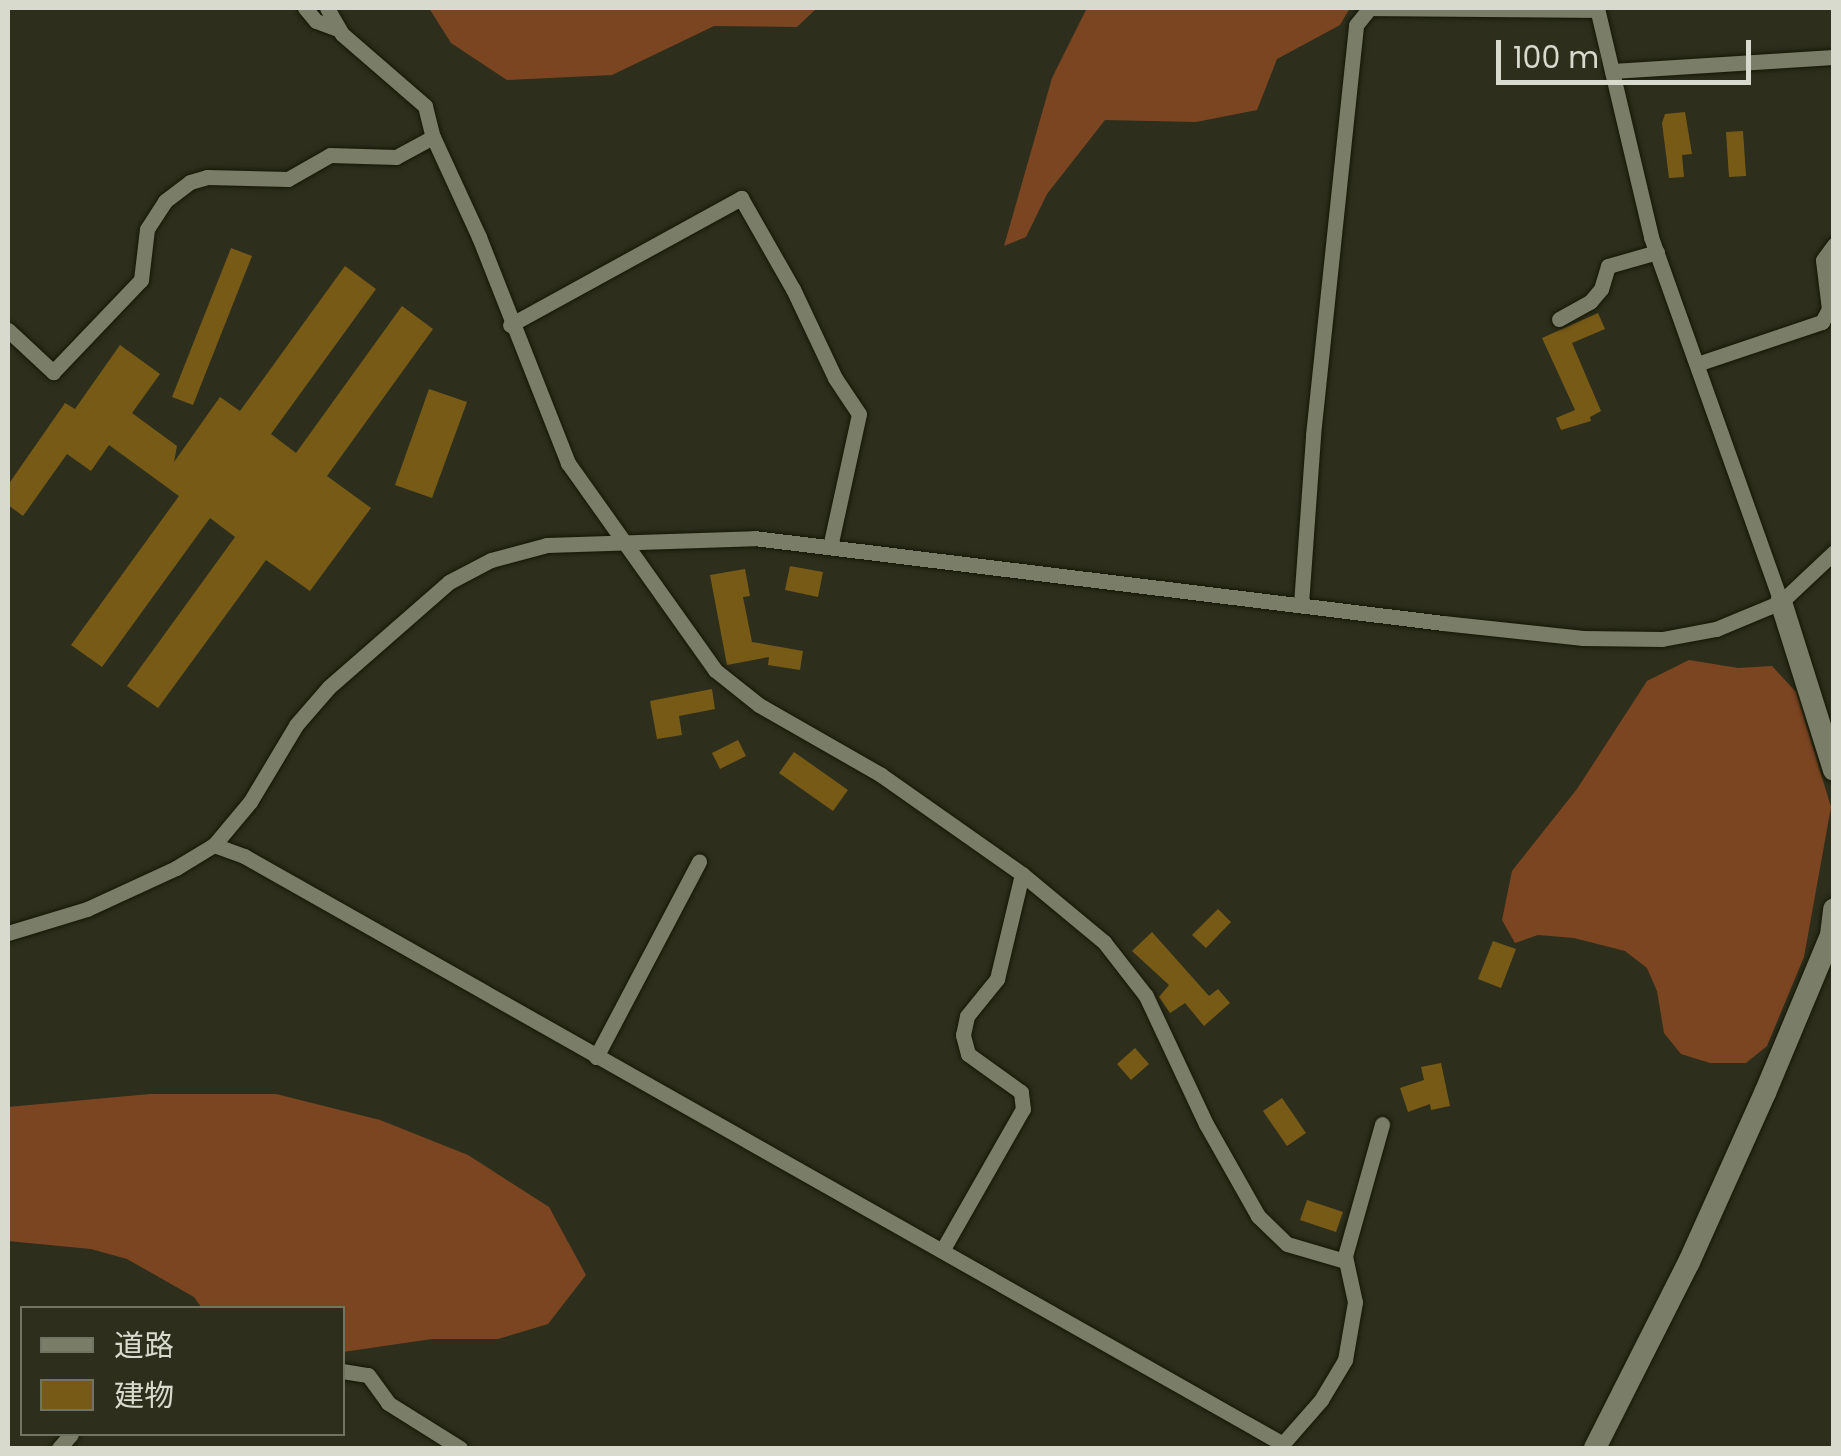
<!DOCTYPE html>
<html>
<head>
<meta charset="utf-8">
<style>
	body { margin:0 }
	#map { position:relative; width:1841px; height:1456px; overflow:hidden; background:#2d2f1c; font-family:Poppins,"Noto Sans JP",sans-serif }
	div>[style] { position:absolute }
	.forest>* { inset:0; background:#7c4522 }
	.building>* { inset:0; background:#785a17 }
	.roads { filter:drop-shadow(0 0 2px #151705) drop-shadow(0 0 2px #151705) }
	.street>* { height:15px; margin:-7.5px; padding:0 7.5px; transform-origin:7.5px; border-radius:7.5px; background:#7a7d67 }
	.secondary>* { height:22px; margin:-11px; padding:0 11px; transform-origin:11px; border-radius:11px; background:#7a7d67 }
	span { translate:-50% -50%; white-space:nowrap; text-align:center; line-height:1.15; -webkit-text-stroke:8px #2d2f1c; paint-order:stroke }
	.frame { position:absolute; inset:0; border:10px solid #d8dace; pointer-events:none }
	.legend { position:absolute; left:20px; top:1306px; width:325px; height:130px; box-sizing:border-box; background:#2d2f1c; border:2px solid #717363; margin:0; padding:12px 18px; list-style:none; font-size:30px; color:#d8dace }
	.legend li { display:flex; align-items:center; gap:20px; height:50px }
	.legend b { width:50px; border:2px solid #717363 }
	.scale { position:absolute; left:1496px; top:40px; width:255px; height:45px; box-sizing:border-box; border:5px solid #d8dace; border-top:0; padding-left:12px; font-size:30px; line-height:35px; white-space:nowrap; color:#d8dace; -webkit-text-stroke:8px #2d2f1c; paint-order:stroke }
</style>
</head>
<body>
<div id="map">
	<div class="forest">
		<i style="clip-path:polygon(429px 8px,428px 8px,817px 8px,797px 27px,714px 26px,612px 75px,507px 80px,451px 43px)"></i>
		<i style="clip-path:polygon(1087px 8px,1350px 8px,1340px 25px,1277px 59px,1257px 110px,1196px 122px,1105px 120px,1047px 194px,1026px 237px,1004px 246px,1052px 78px)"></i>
		<i style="clip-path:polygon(1689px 660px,1738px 668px,1772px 666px,1796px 692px,1831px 807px,1804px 957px,1767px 1046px,1746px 1063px,1710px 1063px,1681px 1054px,1664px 1033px,1657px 991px,1647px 968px,1625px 951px,1574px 938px,1538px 935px,1515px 943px,1502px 920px,1512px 871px,1577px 789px,1647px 681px)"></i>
		<i style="clip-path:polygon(150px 1094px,276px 1094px,380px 1120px,468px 1155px,549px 1207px,586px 1275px,548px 1324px,498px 1339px,432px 1339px,343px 1352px,342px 1308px,202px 1308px,194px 1297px,127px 1259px,91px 1249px,8px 1241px,8px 1107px)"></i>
	</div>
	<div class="building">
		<i style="clip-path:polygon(1685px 112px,1692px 154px,1682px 155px,1684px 177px,1669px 178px,1662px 123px,1665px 114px)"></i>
		<i style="clip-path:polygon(1743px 131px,1746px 176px,1729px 177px,1726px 132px)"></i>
		<i style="clip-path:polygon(231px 248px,252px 256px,193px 405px,172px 397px)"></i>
		<i style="clip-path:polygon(345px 266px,376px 289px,271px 434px,296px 453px,402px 306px,433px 329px,327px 476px,371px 508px,310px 591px,266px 560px,158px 708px,127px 686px,235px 537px,210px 518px,102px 667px,71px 645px,179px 496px,109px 445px,91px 471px,67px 454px,23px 516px,8px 505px,8px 485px,65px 403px,75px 409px,120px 345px,160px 374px,132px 413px,177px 446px,174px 462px,220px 397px,240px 411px)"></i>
		<i style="clip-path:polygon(1598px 313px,1605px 329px,1572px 343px,1601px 411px,1590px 417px,1591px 421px,1561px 430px,1556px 418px,1575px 410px,1542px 338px)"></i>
		<i style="clip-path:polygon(429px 389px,467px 402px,432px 498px,395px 485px)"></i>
		<i style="clip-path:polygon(790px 566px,823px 572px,818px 597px,785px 590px)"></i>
		<i style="clip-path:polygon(745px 569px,750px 596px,743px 597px,752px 642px,803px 651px,800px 670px,768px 665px,769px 657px,727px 665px,710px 575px)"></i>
		<i style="clip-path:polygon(712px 689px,715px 709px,679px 716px,682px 735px,657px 739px,650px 701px)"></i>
		<i style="clip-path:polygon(738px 740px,746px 756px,720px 769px,712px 753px)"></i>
		<i style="clip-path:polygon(794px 752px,848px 790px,833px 811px,779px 773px)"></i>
		<i style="clip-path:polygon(1218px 909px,1231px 922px,1206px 948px,1192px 935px)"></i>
		<i style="clip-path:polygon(1152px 932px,1209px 996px,1218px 989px,1230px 1003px,1204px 1026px,1185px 1003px,1170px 1013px,1159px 997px,1169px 985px,1132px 951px)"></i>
		<i style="clip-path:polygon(1493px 941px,1516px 949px,1501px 988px,1478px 979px)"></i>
		<i style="clip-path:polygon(1135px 1048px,1149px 1064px,1131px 1080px,1117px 1064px)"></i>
		<i style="clip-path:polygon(1441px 1063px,1450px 1106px,1431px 1110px,1430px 1104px,1408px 1112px,1400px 1088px,1424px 1080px,1421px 1067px)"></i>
		<i style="clip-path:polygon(1282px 1098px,1306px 1133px,1287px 1146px,1263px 1111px)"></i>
		<i style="clip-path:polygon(1307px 1200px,1343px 1212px,1336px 1232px,1300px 1220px)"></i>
	</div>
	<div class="roads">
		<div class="street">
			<i style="left:305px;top:8px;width:17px;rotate:50deg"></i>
			<i style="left:316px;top:21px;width:23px;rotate:20deg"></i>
			<i style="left:327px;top:8px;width:30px;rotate:60deg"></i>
			<i style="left:342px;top:34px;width:110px;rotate:40.9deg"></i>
			<i style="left:425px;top:106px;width:32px;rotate:76deg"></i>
			<i style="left:433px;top:137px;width:110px;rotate:65.3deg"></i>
			<i style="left:479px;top:237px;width:243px;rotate:68.5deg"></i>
			<i style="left:568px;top:463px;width:254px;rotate:54.6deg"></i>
			<i style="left:715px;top:670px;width:56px;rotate:38.5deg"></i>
			<i style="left:759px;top:705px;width:141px;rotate:29.8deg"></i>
			<i style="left:881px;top:775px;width:172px;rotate:35.1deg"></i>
			<i style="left:1022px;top:874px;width:107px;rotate:39.7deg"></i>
			<i style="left:1104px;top:942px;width:68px;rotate:52.1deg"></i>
			<i style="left:1146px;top:996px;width:141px;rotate:64.9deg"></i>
			<i style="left:1206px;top:1124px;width:106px;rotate:60.5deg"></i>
			<i style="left:1258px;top:1216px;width:40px;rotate:44deg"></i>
			<i style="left:1287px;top:1244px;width:60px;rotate:16.3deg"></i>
			<i style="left:1597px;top:8px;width:235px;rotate:76.7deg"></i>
			<i style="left:1651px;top:237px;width:387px;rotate:70.4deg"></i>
			<i style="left:1612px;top:71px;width:222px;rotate:-3.6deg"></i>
			<i style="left:1559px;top:319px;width:35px;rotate:-29deg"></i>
			<i style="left:1590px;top:302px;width:17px;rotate:-50deg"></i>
			<i style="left:1601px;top:289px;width:24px;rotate:-73deg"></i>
			<i style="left:1608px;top:266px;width:51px;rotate:-15.9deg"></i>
			<i style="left:510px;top:325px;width:264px;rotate:-28.8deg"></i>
			<i style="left:741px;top:198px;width:105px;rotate:60.3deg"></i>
			<i style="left:793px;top:289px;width:98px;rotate:64.7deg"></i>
			<i style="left:835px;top:378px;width:43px;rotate:56.3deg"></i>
			<i style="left:859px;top:414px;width:136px;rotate:102.3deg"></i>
			<i style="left:8px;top:330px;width:62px;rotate:43deg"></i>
			<i style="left:53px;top:372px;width:127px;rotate:-46.3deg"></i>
			<i style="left:141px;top:280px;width:51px;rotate:-83.3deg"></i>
			<i style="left:147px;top:229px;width:33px;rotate:-57deg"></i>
			<i style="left:165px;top:201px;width:31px;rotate:-37deg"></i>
			<i style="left:190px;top:182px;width:18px;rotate:-16deg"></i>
			<i style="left:207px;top:177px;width:81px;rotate:1.4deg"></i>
			<i style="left:288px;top:179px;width:48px;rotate:-29.7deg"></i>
			<i style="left:330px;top:155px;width:66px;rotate:1.7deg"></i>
			<i style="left:396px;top:157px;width:42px;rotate:-28.4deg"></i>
			<i style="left:1697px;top:364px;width:132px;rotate:-18.6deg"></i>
			<i style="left:1822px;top:322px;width:15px;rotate:-62deg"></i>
			<i style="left:1829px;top:309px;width:49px;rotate:-97deg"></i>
			<i style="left:1823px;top:260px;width:19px;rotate:-54deg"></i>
			<i style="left:1301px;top:604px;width:169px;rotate:-85.9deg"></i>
			<i style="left:1313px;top:435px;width:412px;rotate:-84deg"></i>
			<i style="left:1356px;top:25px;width:22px;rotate:-51deg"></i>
			<i style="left:1370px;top:8px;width:227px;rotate:0.5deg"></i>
			<i style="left:214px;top:845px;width:32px;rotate:20deg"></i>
			<i style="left:244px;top:856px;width:1194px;rotate:29.51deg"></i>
			<i style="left:8px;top:933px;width:83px;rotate:-16.9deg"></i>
			<i style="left:87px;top:909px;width:98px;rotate:-24.7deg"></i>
			<i style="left:176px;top:868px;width:44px;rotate:-31.2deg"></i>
			<i style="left:214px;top:845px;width:56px;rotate:-50.1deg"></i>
			<i style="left:250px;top:802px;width:90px;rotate:-59.1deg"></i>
			<i style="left:296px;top:725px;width:50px;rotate:-49deg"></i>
			<i style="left:329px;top:687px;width:159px;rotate:-41.2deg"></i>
			<i style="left:449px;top:582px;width:47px;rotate:-27.6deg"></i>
			<i style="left:491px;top:560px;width:58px;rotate:-15deg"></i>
			<i style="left:547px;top:545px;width:207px;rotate:-1.9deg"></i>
			<i style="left:754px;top:538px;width:694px;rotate:7.03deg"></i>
			<i style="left:1443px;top:623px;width:141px;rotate:6.1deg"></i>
			<i style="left:1583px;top:638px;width:79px;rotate:0.7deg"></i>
			<i style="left:1662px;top:639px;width:55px;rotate:-10.5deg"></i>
			<i style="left:1716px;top:629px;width:70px;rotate:-22.6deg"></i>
			<i style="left:1781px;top:602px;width:73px;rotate:-43.3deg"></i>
			<i style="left:596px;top:1057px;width:221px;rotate:-62.2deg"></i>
			<i style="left:943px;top:1249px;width:161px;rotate:-60.3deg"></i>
			<i style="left:1023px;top:1109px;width:17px;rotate:-97deg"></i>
			<i style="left:1021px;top:1092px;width:65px;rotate:-144.4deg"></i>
			<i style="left:968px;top:1054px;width:20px;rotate:-105deg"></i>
			<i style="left:963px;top:1035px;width:19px;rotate:-78deg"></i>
			<i style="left:967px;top:1016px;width:48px;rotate:-51deg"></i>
			<i style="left:997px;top:979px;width:108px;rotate:-76.6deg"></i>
			<i style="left:342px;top:1371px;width:26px;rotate:9deg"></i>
			<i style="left:368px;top:1375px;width:34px;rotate:54deg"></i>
			<i style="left:388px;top:1403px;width:85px;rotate:32deg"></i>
			<i style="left:59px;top:1448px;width:18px;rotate:-49deg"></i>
			<i style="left:1279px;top:1448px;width:64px;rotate:-48.8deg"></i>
			<i style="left:1321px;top:1400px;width:47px;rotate:-59deg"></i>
			<i style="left:1345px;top:1360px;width:59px;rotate:-80.2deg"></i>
			<i style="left:1355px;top:1302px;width:47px;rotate:-102.3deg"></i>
			<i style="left:1345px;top:1256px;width:137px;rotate:-74.3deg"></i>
		</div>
		<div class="secondary">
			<i style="left:1781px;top:602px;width:176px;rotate:72.5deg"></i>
			<i style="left:1595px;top:1448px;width:208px;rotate:-63.2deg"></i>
			<i style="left:1689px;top:1262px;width:185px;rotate:-65.8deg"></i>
			<i style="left:1765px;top:1093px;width:171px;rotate:-67.3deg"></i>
			<i style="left:1831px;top:935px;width:26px;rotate:-83deg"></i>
		</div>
	</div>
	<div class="frame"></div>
	<ul class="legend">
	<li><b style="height:12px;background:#7a7d67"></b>道路</li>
	<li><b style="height:28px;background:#785a17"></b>建物</li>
	</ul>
	<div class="scale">100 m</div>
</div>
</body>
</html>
